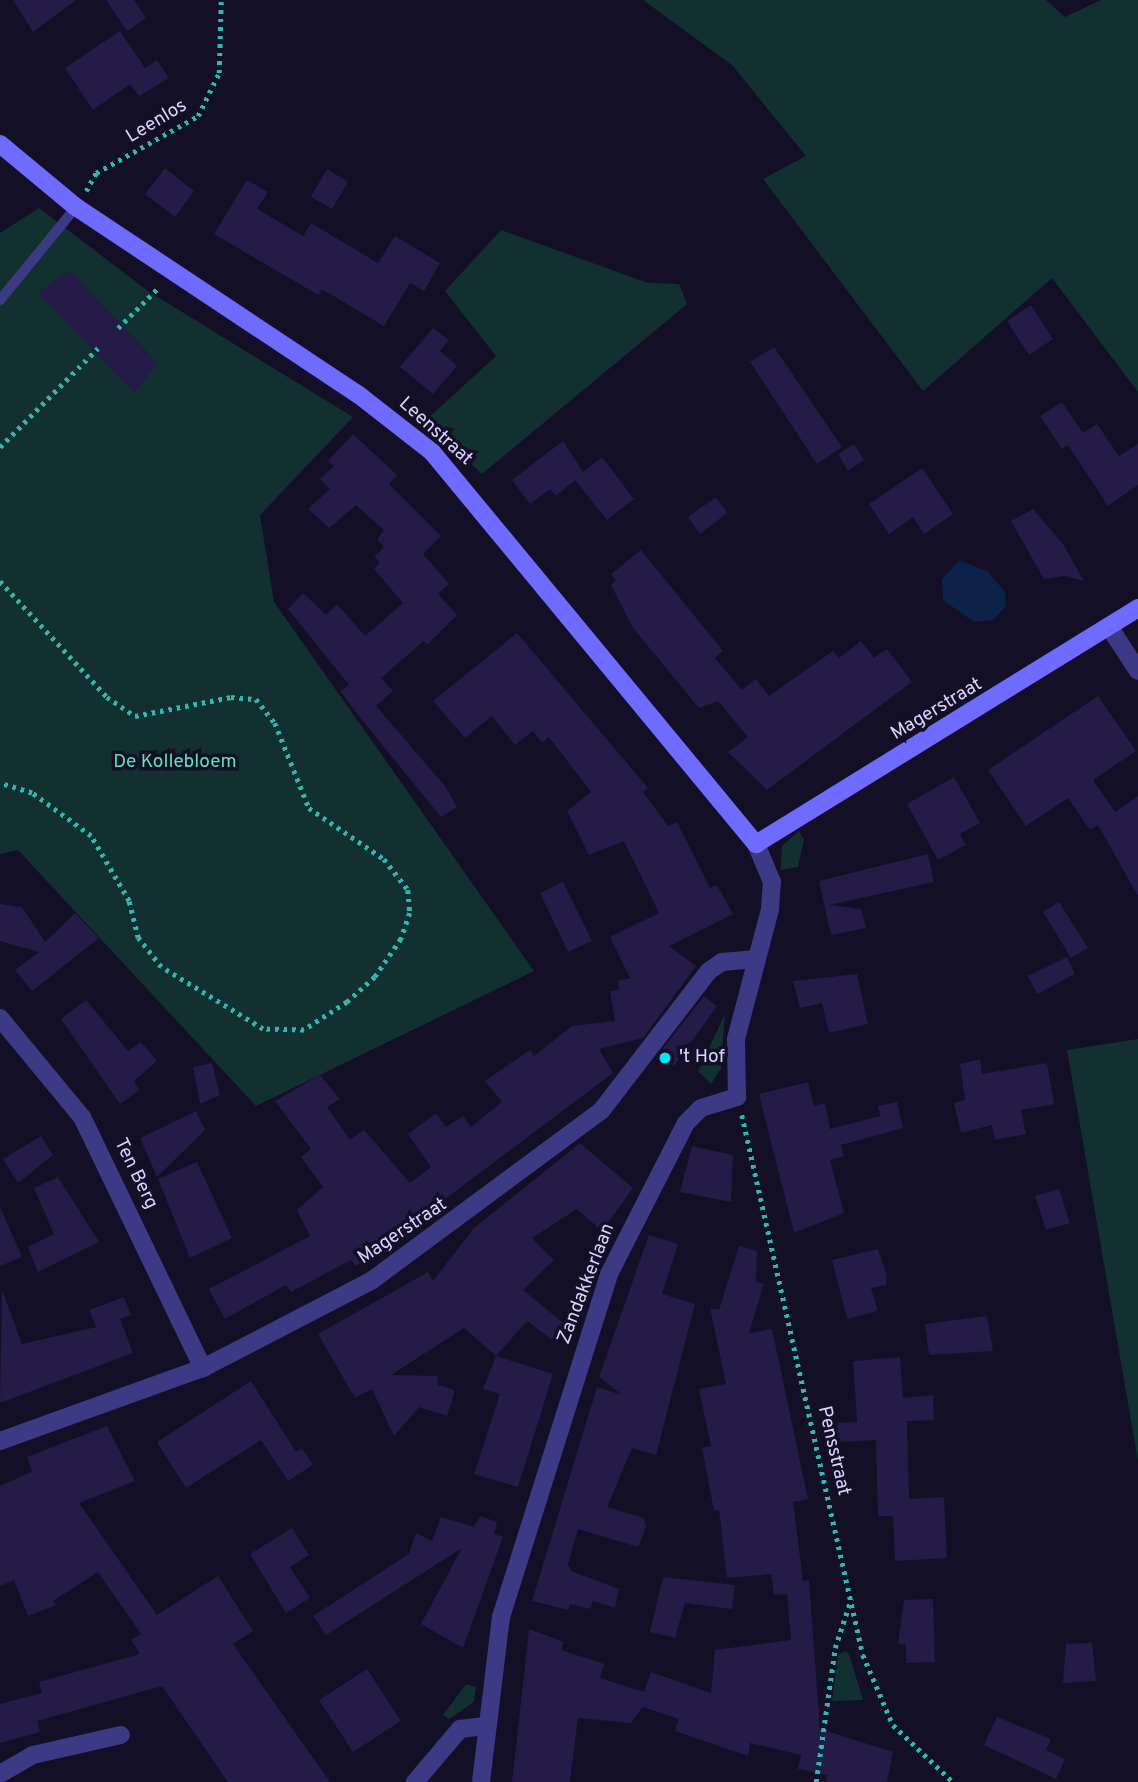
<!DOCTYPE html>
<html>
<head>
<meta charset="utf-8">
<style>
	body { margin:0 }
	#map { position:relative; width:1138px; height:1782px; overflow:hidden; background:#130f26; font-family:Overpass,sans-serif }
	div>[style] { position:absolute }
	.green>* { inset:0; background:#12302f }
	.water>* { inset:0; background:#0c2248 }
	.building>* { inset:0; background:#241b47 }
	.path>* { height:4.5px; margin-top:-2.25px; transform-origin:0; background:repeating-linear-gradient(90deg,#2fb8b0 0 3.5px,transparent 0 8.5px) }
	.lane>* { height:10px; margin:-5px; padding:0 5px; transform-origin:5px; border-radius:5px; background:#3d3a85 }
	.street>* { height:18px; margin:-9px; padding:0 9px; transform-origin:9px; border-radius:9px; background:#3d3a85 }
	.secondary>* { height:18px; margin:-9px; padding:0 9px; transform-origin:9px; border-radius:9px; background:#6f6bff }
	.dots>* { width:19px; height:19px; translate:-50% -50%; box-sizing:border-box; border:4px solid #130f26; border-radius:50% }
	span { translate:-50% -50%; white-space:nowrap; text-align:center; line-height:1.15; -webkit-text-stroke:7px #130f26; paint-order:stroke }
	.street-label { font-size:19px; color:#d9d4ff }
	.park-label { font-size:19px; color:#5fe0c0 }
	.poi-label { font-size:19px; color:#d9d4ff }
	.left { translate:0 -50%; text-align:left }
</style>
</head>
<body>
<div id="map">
	<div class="green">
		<i style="clip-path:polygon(643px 0,1046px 0,1065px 17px,1101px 0,1138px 0,1138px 392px,1052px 278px,923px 391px,763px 179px,806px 156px,732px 65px)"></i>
		<i style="clip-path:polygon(39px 208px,148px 291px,353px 417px,260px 515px,274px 602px,534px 971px,256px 1106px,18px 850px,0 854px,0 233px)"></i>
		<i style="clip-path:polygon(501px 230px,648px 283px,679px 284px,687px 304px,482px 474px,425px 421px,496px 356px,445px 291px)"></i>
		<i style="clip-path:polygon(799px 831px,804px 840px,798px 867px,781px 870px,782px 846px)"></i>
		<i style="clip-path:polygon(725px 1014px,721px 1068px,711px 1084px,698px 1071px)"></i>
		<i style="clip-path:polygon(1138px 1039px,1138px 1461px,1067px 1050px)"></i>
		<i style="clip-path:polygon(845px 1651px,849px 1654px,863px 1700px,832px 1701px,838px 1655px)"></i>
		<i style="clip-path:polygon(466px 1684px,476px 1687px,474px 1702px,449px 1719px,443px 1715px)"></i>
	</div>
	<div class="water">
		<i style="clip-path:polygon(960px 560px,988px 572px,1005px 592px,1006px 606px,993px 620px,974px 622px,943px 600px,942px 579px)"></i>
	</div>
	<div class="building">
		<i style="clip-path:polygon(13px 0,76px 0,33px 32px)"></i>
		<i style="clip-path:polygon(106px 0,134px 0,146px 18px,127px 31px)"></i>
		<i style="clip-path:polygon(120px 31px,145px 68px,157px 60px,169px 78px,139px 96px,130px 84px,93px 110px,65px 68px)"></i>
		<i style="clip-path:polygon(165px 168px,194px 191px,175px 217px,145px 194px)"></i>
		<i style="clip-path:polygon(327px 169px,348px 182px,332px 209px,311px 197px)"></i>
		<i style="clip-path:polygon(247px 180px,268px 192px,257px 209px,303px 236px,311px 223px,378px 263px,395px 236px,440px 263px,424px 291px,410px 283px,384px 326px,322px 289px,318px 295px,214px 234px)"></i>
		<i style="clip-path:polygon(69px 270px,158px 363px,134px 393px,38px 293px)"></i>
		<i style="clip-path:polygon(1031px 305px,1053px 339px,1029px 355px,1007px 321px)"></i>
		<i style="clip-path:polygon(433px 328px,449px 340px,440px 351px,457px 366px,433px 394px,400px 367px)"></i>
		<i style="clip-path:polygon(774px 347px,842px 447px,817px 464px,750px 362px)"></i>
		<i style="clip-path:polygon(1062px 402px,1083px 433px,1097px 424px,1119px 456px,1138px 444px,1138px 485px,1108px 506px,1068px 445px,1062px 449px,1040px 416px)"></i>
		<i style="clip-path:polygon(353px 434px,397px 475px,389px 484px,441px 536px,423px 554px,449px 584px,438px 594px,457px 615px,427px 645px,424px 641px,381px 678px,393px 691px,376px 706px,445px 786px,457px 807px,441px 817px,362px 720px,340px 691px,349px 685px,288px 609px,303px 593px,326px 615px,337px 604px,365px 636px,403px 603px,374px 569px,380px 562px,374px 557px,384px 547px,377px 539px,384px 530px,356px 505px,329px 528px,308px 509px,330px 489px,320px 479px,334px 466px,328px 461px)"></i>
		<i style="clip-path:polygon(563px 441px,583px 472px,602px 457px,634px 499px,607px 520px,575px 480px,556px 496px,550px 489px,530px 504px,512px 480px)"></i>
		<i style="clip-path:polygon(854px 444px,864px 460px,848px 471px,838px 454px)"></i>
		<i style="clip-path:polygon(922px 468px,953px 514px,924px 534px,913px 517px,889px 534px,869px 504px)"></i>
		<i style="clip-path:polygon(716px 497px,727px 513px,700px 534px,688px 517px)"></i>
		<i style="clip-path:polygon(1033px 509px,1063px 544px,1084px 581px,1065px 576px,1044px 579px,1011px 521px)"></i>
		<i style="clip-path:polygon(641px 550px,723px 651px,715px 658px,742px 690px,756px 679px,769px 696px,833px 651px,839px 658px,861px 641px,874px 658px,887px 649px,912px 682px,767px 790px,728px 752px,748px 737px,718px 701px,699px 708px,633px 628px,611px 585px,616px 580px,611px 574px)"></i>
		<i style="clip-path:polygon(517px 633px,648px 788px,643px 792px,668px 826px,677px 822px,710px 888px,717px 885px,733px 914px,669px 946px,696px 966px,643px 1038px,599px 1049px,613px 1073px,356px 1266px,351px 1260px,291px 1292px,286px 1285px,225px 1319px,209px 1289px,310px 1236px,297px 1210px,323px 1187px,301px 1157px,311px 1149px,275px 1101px,320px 1075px,340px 1099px,327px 1107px,350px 1140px,364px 1130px,410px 1183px,431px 1167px,408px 1134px,436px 1113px,446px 1127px,463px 1116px,471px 1127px,502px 1102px,485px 1081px,495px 1074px,530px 1050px,534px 1056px,572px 1026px,615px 1021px,610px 991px,619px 990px,618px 981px,630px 978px,610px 937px,659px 913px,624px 841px,589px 855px,567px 811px,591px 792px,549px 737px,542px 743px,533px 731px,515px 745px,492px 716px,465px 738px,433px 701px)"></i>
		<i style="clip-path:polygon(1098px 696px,1136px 751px,1093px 780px,1115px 812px,1138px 796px,1138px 896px,1098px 825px,1090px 830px,1068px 798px,1026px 826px,988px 770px)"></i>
		<i style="clip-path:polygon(954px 777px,980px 823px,960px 834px,966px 845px,938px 860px,907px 804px)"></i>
		<i style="clip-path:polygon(928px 854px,934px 882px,829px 905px,861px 909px,866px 928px,831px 935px,819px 881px)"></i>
		<i style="clip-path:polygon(563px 882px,592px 941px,568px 952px,540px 893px)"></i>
		<i style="clip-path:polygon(1059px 902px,1088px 948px,1071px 958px,1043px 912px)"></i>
		<i style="clip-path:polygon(0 904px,22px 907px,45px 942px,75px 913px,99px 938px,32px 991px,15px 970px,39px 952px,0 941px)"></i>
		<i style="clip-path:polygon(1067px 957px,1075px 974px,1037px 994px,1028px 976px)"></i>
		<i style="clip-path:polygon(857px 974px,868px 1024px,829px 1033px,822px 1003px,800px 1008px,793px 981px)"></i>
		<i style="clip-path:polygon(704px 996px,717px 1006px,674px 1066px,661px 1051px)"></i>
		<i style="clip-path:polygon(86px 1000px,128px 1051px,141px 1042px,157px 1061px,134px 1081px,139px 1090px,120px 1104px,61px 1019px)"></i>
		<i style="clip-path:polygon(980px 1059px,982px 1074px,1047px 1063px,1054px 1104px,1021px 1110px,1026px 1134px,995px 1140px,992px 1125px,961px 1133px,954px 1103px,965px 1100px,960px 1064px)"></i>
		<i style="clip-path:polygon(212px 1063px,220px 1095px,200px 1104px,193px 1067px)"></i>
		<i style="clip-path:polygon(808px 1082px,814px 1106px,825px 1103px,830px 1129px,880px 1116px,878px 1106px,897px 1102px,903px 1128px,841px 1145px,844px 1156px,830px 1160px,844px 1213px,794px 1233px,759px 1094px)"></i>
		<i style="clip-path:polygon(196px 1111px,205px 1130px,157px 1177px,140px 1138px)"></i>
		<i style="clip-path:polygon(41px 1136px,53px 1155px,18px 1183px,3px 1159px)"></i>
		<i style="clip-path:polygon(580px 1143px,633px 1188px,602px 1231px,577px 1209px,532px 1238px,554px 1260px,523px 1290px,567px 1326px,555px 1342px,527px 1321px,496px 1356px,553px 1374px,518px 1487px,474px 1474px,500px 1394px,483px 1389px,496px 1356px,464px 1328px,391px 1375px,437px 1376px,438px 1385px,455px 1390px,447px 1416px,419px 1407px,394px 1436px,372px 1389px,355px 1398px,318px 1334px,428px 1272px,433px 1281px,474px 1228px)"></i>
		<i style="clip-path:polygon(692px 1146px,733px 1155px,731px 1202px,680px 1192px)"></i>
		<i style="clip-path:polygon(197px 1162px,232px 1238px,190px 1258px,158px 1179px)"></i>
		<i style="clip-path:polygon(58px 1177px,99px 1242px,38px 1272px,28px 1247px,54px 1234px,34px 1188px)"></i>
		<i style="clip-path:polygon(1059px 1189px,1070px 1223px,1046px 1230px,1035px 1196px)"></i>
		<i style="clip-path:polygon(0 1207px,22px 1257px,0 1266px)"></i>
		<i style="clip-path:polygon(649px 1235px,678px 1244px,662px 1294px,695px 1304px,656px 1455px,632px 1448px,607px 1507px,644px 1518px,646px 1527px,638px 1547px,578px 1529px,568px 1564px,571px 1571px,619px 1589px,615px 1608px,593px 1601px,590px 1609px,570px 1604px,568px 1610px,532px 1601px,597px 1387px,622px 1395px,599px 1377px)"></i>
		<i style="clip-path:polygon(739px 1246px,757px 1251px,756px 1282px,764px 1284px,749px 1333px,772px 1329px,808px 1499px,793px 1502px,803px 1581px,809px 1580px,820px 1729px,893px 1752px,887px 1782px,826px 1782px,827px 1775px,798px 1769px,801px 1755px,750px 1743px,748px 1756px,675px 1731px,679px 1719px,643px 1707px,631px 1723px,578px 1718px,570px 1782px,512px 1782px,529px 1629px,564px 1642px,561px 1650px,604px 1664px,600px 1678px,644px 1692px,651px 1672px,711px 1693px,715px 1650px,791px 1640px,787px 1594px,774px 1595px,771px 1574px,727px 1578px,719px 1510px,714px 1511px,702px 1448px,711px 1446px,699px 1389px,726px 1384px,710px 1308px,719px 1310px)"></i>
		<i style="clip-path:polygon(878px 1249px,887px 1276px,886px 1285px,871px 1288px,878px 1311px,847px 1319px,832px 1260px)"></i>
		<i style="clip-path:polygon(2px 1290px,22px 1344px,96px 1327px,89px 1310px,124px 1297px,131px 1315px,120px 1319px,133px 1353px,0 1403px)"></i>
		<i style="clip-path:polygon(987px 1316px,993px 1351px,929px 1355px,925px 1324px)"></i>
		<i style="clip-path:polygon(900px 1357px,903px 1398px,933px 1395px,934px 1420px,907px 1421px,909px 1499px,944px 1497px,947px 1558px,895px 1561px,893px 1516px,878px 1516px,876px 1440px,839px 1442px,837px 1423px,857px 1422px,853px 1361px)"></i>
		<i style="clip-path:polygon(251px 1381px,296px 1452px,302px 1448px,313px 1465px,288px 1481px,261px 1440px,186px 1488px,157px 1442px)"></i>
		<i style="clip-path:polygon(107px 1426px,135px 1481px,79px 1503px,157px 1615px,218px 1576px,253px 1631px,233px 1644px,330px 1782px,228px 1782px,162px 1686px,37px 1721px,40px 1732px,0 1743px,0 1704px,42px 1693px,39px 1682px,140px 1654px,131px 1640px,141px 1634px,98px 1572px,53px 1601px,56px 1605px,28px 1616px,14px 1580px,0 1586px,0 1486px,32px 1472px,27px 1457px)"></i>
		<i style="clip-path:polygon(480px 1516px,497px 1522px,494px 1534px,503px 1537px,463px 1648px,421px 1624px,462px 1548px,326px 1635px,313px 1616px,409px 1554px,416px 1533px,432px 1541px,441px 1517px,474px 1527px)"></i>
		<i style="clip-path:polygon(292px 1528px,309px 1555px,290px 1567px,310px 1598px,286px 1613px,250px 1554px)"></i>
		<i style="clip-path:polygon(663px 1577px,735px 1585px,732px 1609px,685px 1603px,675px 1638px,650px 1632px)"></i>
		<i style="clip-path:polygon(933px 1599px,935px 1662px,906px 1663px,906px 1644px,898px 1644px,904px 1600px)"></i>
		<i style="clip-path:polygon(1092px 1643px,1096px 1681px,1063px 1683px,1066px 1644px)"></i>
		<i style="clip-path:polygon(367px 1669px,401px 1721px,353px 1752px,319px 1700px)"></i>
		<i style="clip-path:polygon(997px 1717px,1051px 1739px,1046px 1750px,1065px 1759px,1056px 1779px,984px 1745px)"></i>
	</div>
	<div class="path">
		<i style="left:86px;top:191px;width:21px;rotate:-61deg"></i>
		<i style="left:96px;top:173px;width:117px;rotate:-29.2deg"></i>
		<i style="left:198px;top:116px;width:48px;rotate:-64deg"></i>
		<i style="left:219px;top:73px;width:73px;rotate:-88.4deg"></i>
		<i style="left:118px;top:328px;width:58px;rotate:-45deg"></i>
		<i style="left:0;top:447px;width:139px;rotate:-45.3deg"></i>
		<i style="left:0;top:581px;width:158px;rotate:47.3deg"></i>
		<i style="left:107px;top:697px;width:34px;rotate:34deg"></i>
		<i style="left:135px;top:716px;width:98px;rotate:-11.2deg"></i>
		<i style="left:231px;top:697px;width:25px;rotate:5deg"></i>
		<i style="left:256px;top:699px;width:31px;rotate:52deg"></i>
		<i style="left:275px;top:723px;width:92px;rotate:68.2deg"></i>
		<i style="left:309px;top:808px;width:91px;rotate:34.2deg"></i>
		<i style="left:384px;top:859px;width:39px;rotate:52deg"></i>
		<i style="left:408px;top:890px;width:23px;rotate:85deg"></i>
		<i style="left:410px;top:913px;width:28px;rotate:109deg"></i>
		<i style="left:401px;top:939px;width:46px;rotate:124.4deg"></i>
		<i style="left:375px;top:977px;width:38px;rotate:138deg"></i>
		<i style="left:347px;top:1002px;width:51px;rotate:146.9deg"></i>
		<i style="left:304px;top:1030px;width:41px;rotate:-178.6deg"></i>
		<i style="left:263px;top:1029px;width:119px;rotate:-148.7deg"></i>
		<i style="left:161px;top:967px;width:37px;rotate:-128deg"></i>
		<i style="left:138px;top:938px;width:38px;rotate:-104deg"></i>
		<i style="left:129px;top:901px;width:75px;rotate:-120.3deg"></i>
		<i style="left:91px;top:836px;width:73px;rotate:-143.9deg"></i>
		<i style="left:32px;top:793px;width:34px;rotate:-163deg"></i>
		<i style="left:742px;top:1115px;width:553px;rotate:77.37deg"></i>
		<i style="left:863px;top:1655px;width:76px;rotate:66.8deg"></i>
		<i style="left:893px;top:1725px;width:83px;rotate:43.5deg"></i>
		<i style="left:816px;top:1782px;width:135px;rotate:-81.9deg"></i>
		<i style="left:835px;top:1648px;width:52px;rotate:-71.9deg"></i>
	</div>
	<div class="lane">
		<i style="left:0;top:300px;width:120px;rotate:-50.7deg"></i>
	</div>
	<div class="street">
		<i style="left:1110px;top:628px;width:51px;rotate:56.9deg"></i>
		<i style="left:0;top:1018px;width:129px;rotate:50.4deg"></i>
		<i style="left:82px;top:1117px;width:279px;rotate:64.3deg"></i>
		<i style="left:0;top:1441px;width:216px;rotate:-19.8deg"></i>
		<i style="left:203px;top:1368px;width:189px;rotate:-27.4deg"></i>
		<i style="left:371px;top:1281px;width:286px;rotate:-36.5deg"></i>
		<i style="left:601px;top:1111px;width:177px;rotate:-52.4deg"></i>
		<i style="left:709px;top:971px;width:16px;rotate:-35deg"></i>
		<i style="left:722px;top:962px;width:34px;rotate:-5deg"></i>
		<i style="left:0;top:1774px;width:38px;rotate:-30deg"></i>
		<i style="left:33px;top:1755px;width:90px;rotate:-12.8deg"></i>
		<i style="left:415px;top:1782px;width:70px;rotate:-49.7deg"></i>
		<i style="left:460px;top:1729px;width:25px;rotate:-7deg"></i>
		<i style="left:481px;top:1782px;width:166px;rotate:-83.1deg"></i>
		<i style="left:501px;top:1617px;width:360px;rotate:-72.5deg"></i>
		<i style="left:609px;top:1274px;width:169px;rotate:-63deg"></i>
		<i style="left:686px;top:1123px;width:21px;rotate:-45deg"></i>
		<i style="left:701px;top:1108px;width:38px;rotate:-17deg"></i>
		<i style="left:737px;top:1097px;width:58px;rotate:-91deg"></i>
		<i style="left:736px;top:1039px;width:134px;rotate:-75.3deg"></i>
		<i style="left:770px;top:909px;width:27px;rotate:-86deg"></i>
		<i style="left:772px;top:882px;width:41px;rotate:-112.8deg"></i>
	</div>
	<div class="secondary">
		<i style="left:0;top:144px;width:99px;rotate:39.7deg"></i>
		<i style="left:76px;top:207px;width:340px;rotate:33.6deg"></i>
		<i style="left:359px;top:395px;width:93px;rotate:38deg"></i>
		<i style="left:432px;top:452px;width:509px;rotate:50.43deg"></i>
		<i style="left:756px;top:844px;width:449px;rotate:-31.7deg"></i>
	</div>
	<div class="dots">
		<i style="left:665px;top:1058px;background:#00e5ff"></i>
	</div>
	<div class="street-label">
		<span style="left:157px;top:122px;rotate:-31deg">Leenlos</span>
		<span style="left:435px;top:432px;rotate:42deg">Leenstraat</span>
		<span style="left:937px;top:710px;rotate:-31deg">Magerstraat</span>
		<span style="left:135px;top:1174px;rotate:64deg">Ten Berg</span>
		<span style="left:403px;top:1232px;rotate:-34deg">Magerstraat</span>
		<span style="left:587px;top:1284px;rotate:-69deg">Zandakkerlaan</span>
		<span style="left:833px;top:1451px;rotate:77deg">Pensstraat</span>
	</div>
	<div class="park-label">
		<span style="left:175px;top:763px">De Kollebloem</span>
	</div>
	<div class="poi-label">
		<span class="left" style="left:679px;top:1058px">'t Hof</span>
	</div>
</div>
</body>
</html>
